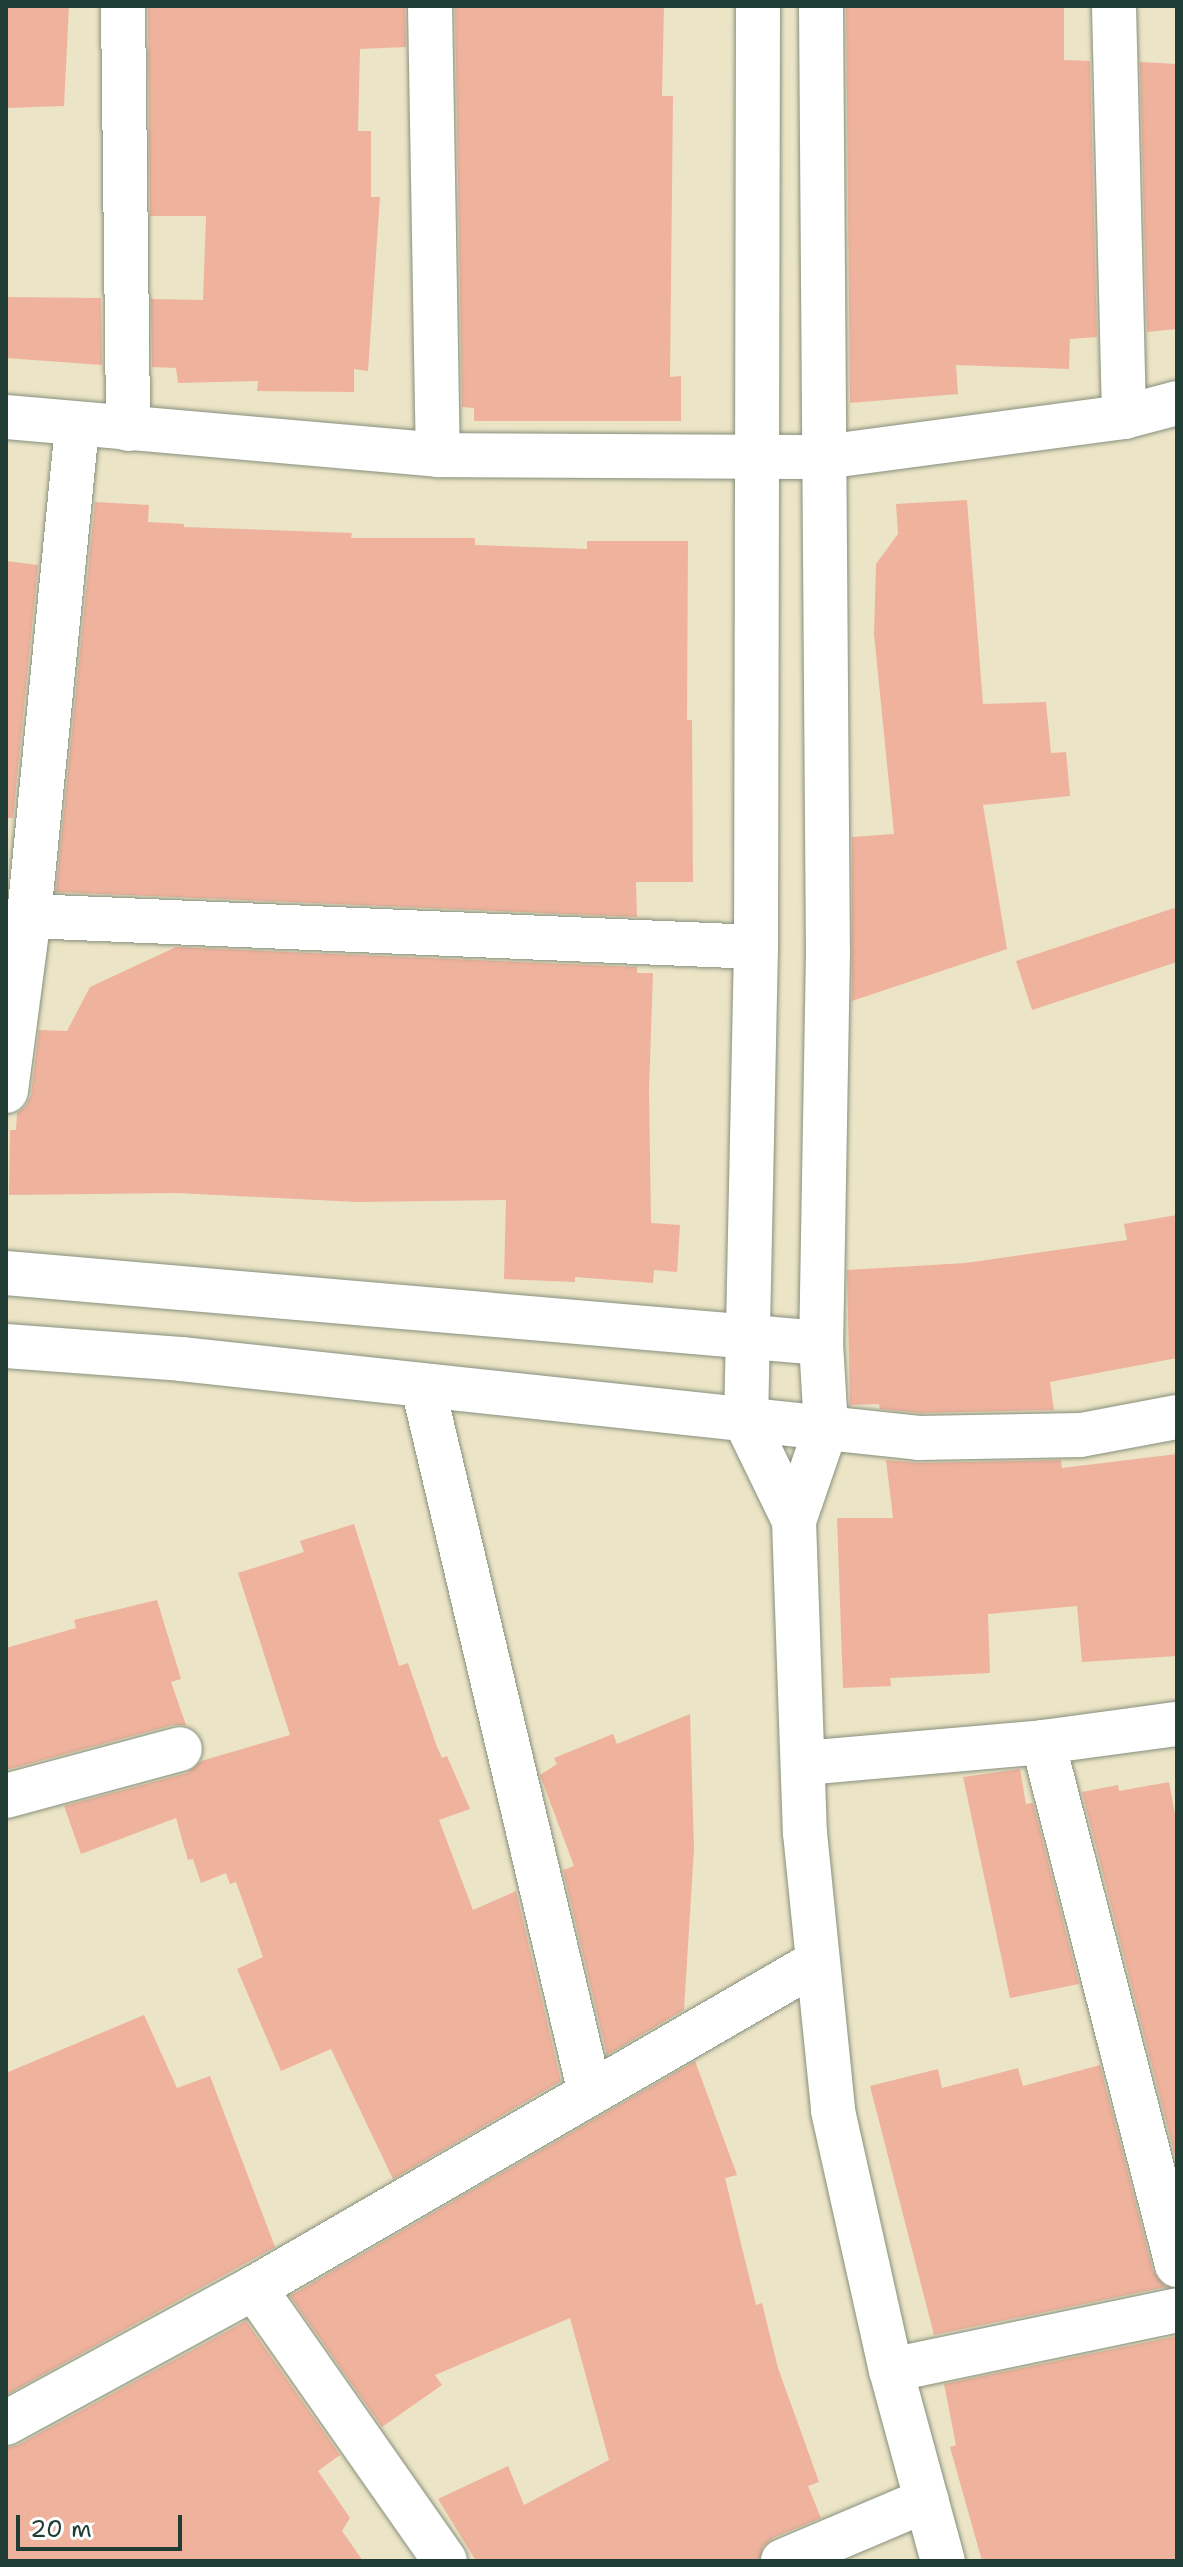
<!DOCTYPE html>
<html>
<head>
<meta charset="utf-8">
<style>
	body { margin:0 }
	#map { position:relative; width:1183px; height:2567px; overflow:hidden; background:#ece4c6; font-family:"Shantell Sans",sans-serif }
	div>[style] { position:absolute }
	.building>* { inset:0; background:#efb29d }
	.roads { filter:drop-shadow(0 0 2px #86907d) drop-shadow(0 0 2px #86907d) }
	.minor>* { height:44px; margin:-22px; padding:0 22px; transform-origin:22px; border-radius:22px; background:#fff }
	span { translate:-50% -50%; white-space:nowrap; text-align:center; line-height:1.15; -webkit-text-stroke:6px #fff; paint-order:stroke }
	.frame { position:absolute; inset:0; border:8px solid #1f3d34; pointer-events:none }
	.scale { position:absolute; left:16px; top:2515px; width:166px; height:36px; box-sizing:border-box; border:4px solid #1f3d34; border-top:0; padding-left:10px; font-size:24px; line-height:28px; white-space:nowrap; color:#1f3d34; -webkit-text-stroke:6px #fff; paint-order:stroke }
</style>
</head>
<body>
<div id="map">
	<div class="building">
		<i style="clip-path:polygon(6px 6px,69px 6px,64px 106px,6px 108px)"></i>
		<i style="clip-path:polygon(148px 6px,405px 6px,406px 47px,360px 49px,358px 131px,371px 131px,371px 197px,380px 197px,368px 371px,354px 369px,354px 392px,257px 391px,258px 381px,178px 383px,176px 368px,152px 367px,151px 299px,203px 300px,206px 216px,150px 216px)"></i>
		<i style="clip-path:polygon(455px 6px,664px 6px,662px 96px,673px 96px,670px 377px,681px 376px,681px 421px,474px 421px,474px 408px,462px 407px)"></i>
		<i style="clip-path:polygon(846px 6px,1064px 6px,1064px 60px,1090px 61px,1097px 337px,1070px 339px,1069px 369px,956px 365px,958px 394px,850px 403px)"></i>
		<i style="clip-path:polygon(1140px 62px,1177px 64px,1177px 329px,1147px 332px)"></i>
		<i style="clip-path:polygon(6px 297px,101px 298px,102px 365px,6px 358px)"></i>
		<i style="clip-path:polygon(967px 500px,983px 704px,1046px 702px,1051px 753px,1066px 752px,1070px 796px,983px 805px,1007px 949px,852px 1001px,852px 837px,894px 834px,874px 634px,876px 564px,898px 534px,896px 504px)"></i>
		<i style="clip-path:polygon(95px 502px,149px 505px,148px 522px,184px 524px,184px 527px,352px 533px,351px 538px,475px 538px,475px 545px,587px 549px,587px 541px,688px 541px,687px 720px,692px 720px,693px 882px,636px 882px,637px 917px,56px 892px)"></i>
		<i style="clip-path:polygon(6px 561px,38px 565px,13px 818px,6px 818px)"></i>
		<i style="clip-path:polygon(1177px 907px,1177px 962px,1032px 1010px,1016px 961px)"></i>
		<i style="clip-path:polygon(176px 947px,637px 967px,637px 973px,653px 973px,649px 1089px,651px 1223px,680px 1225px,677px 1272px,654px 1270px,653px 1283px,575px 1277px,575px 1282px,504px 1279px,506px 1200px,357px 1202px,177px 1193px,9px 1195px,10px 1130px,16px 1130px,17px 1113px,26px 1106px,31px 1095px,39px 1030px,67px 1031px,90px 987px)"></i>
		<i style="clip-path:polygon(1177px 1215px,1177px 1358px,1050px 1382px,1054px 1410px,920px 1413px,880px 1409px,879px 1404px,850px 1405px,847px 1270px,966px 1263px,1127px 1240px,1124px 1224px)"></i>
		<i style="clip-path:polygon(1177px 1454px,1177px 1656px,1082px 1662px,1077px 1606px,988px 1614px,990px 1673px,890px 1678px,891px 1686px,843px 1688px,837px 1518px,893px 1518px,886px 1460px,919px 1463px,1061px 1460px,1062px 1468px)"></i>
		<i style="clip-path:polygon(354px 1524px,399px 1666px,408px 1663px,437px 1747px,442px 1758px,447px 1756px,470px 1809px,439px 1820px,473px 1910px,516px 1891px,561px 2081px,393px 2179px,331px 2049px,281px 2071px,237px 1969px,263px 1957px,236px 1882px,230px 1884px,226px 1873px,201px 1883px,193px 1859px,188px 1860px,176px 1818px,81px 1854px,64px 1806px,187px 1773px,201px 1761px,290px 1735px,238px 1573px,304px 1552px,300px 1541px)"></i>
		<i style="clip-path:polygon(157px 1600px,181px 1679px,171px 1682px,186px 1725px,173px 1725px,6px 1770px,6px 1648px,76px 1628px,74px 1620px)"></i>
		<i style="clip-path:polygon(690px 1714px,694px 1848px,684px 2010px,607px 2055px,563px 1870px,574px 1866px,540px 1775px,557px 1764px,554px 1758px,613px 1734px,617px 1744px)"></i>
		<i style="clip-path:polygon(1020px 1769px,1026px 1804px,1033px 1803px,1079px 1984px,1010px 1998px,963px 1777px)"></i>
		<i style="clip-path:polygon(1169px 1782px,1177px 1825px,1177px 2164px,1082px 1792px,1118px 1785px,1119px 1791px)"></i>
		<i style="clip-path:polygon(144px 2015px,177px 2088px,210px 2076px,275px 2247px,6px 2395px,6px 2073px)"></i>
		<i style="clip-path:polygon(695px 2061px,737px 2175px,725px 2178px,756px 2305px,762px 2303px,778px 2368px,819px 2482px,808px 2486px,821px 2518px,773px 2538px,763px 2547px,759px 2561px,476px 2561px,438px 2499px,508px 2466px,524px 2505px,609px 2460px,570px 2318px,435px 2375px,442px 2385px,382px 2427px,290px 2296px)"></i>
		<i style="clip-path:polygon(1100px 2065px,1153px 2271px,1166px 2287px,934px 2335px,870px 2086px,938px 2069px,942px 2088px,1018px 2068px,1023px 2086px)"></i>
		<i style="clip-path:polygon(246px 2321px,340px 2455px,318px 2471px,350px 2518px,342px 2531px,363px 2561px,6px 2561px,6px 2448px,18px 2445px)"></i>
		<i style="clip-path:polygon(1177px 2336px,1177px 2561px,982px 2561px,950px 2447px,956px 2445px,944px 2384px)"></i>
	</div>
	<div class="roads">
		<div class="minor">
			<i style="left:123px;top:6px;width:423px;rotate:89.3deg"></i>
			<i style="left:430px;top:6px;width:449px;rotate:89deg"></i>
			<i style="left:758px;top:6px;width:941px;rotate:90.12deg"></i>
			<i style="left:756px;top:947px;width:475px;rotate:91.2deg"></i>
			<i style="left:746px;top:1422px;width:110px;rotate:64.1deg"></i>
			<i style="left:821px;top:6px;width:945px;rotate:89.58deg"></i>
			<i style="left:828px;top:951px;width:392px;rotate:91deg"></i>
			<i style="left:821px;top:1343px;width:85px;rotate:86.6deg"></i>
			<i style="left:826px;top:1428px;width:98px;rotate:109deg"></i>
			<i style="left:794px;top:1521px;width:312px;rotate:88deg"></i>
			<i style="left:805px;top:1833px;width:279px;rotate:84.2deg"></i>
			<i style="left:833px;top:2111px;width:265px;rotate:77.4deg"></i>
			<i style="left:891px;top:2370px;width:198px;rotate:74.8deg"></i>
			<i style="left:1114px;top:6px;width:411px;rotate:88.6deg"></i>
			<i style="left:6px;top:417px;width:434px;rotate:5deg"></i>
			<i style="left:438px;top:455px;width:386px;rotate:0.3deg"></i>
			<i style="left:824px;top:457px;width:303px;rotate:-7.6deg"></i>
			<i style="left:1124px;top:417px;width:55px;rotate:-14.8deg"></i>
			<i style="left:29px;top:916px;width:728px;rotate:2.44deg"></i>
			<i style="left:6px;top:1091px;width:177px;rotate:-82.5deg"></i>
			<i style="left:29px;top:916px;width:493px;rotate:-84.4deg"></i>
			<i style="left:6px;top:1273px;width:818px;rotate:4.91deg"></i>
			<i style="left:6px;top:1346px;width:175px;rotate:4.2deg"></i>
			<i style="left:181px;top:1359px;width:742px;rotate:6.11deg"></i>
			<i style="left:919px;top:1438px;width:162px;rotate:-1.1deg"></i>
			<i style="left:1081px;top:1435px;width:98px;rotate:-10.6deg"></i>
			<i style="left:423px;top:1387px;width:725px;rotate:76.69deg"></i>
			<i style="left:1043px;top:1742px;width:540px;rotate:75.63deg"></i>
			<i style="left:804px;top:1763px;width:240px;rotate:-5deg"></i>
			<i style="left:1043px;top:1742px;width:135px;rotate:-7.7deg"></i>
			<i style="left:6px;top:1796px;width:180px;rotate:-15.1deg"></i>
			<i style="left:254px;top:2288px;width:333px;rotate:55deg"></i>
			<i style="left:891px;top:2370px;width:292px;rotate:-11.8deg"></i>
			<i style="left:6px;top:2423px;width:282px;rotate:-28.6deg"></i>
			<i style="left:254px;top:2288px;width:651px;rotate:-30.07deg"></i>
			<i style="left:783px;top:2561px;width:156px;rotate:-23deg"></i>
		</div>
	</div>
	<div class="frame"></div>
	<div class="scale">20 m</div>
</div>
</body>
</html>
